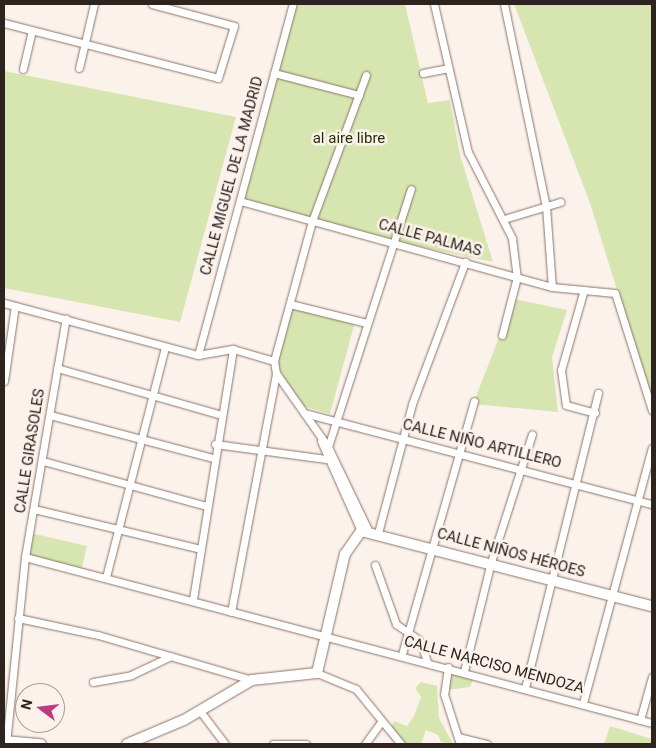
<!DOCTYPE html>
<html>
<head>
<meta charset="utf-8">
<style>
	body { margin:0 }
	#map { position:relative; width:656px; height:748px; overflow:hidden; background:#fcf2ec; font-family:Roboto,sans-serif }
	div>[style] { position:absolute }
	.green>* { inset:0; background:#d7e6b1 }
	.roads { filter:drop-shadow(0 0 1px #8b7468) drop-shadow(0 0 1px #8b7468) }
	.street>* { height:7px; margin:-3.5px; padding:0 3.5px; transform-origin:3.5px; border-radius:3.5px; background:#fff }
	.secondary>* { height:10px; margin:-5px; padding:0 5px; transform-origin:5px; border-radius:5px; background:#fff }
	span { translate:-50% -50%; white-space:nowrap; text-align:center; line-height:1.15; -webkit-text-stroke:5px #fcf2ec; paint-order:stroke }
	.park-label { font-size:15px; color:#263000 }
	.street-label { font-size:15px; color:#2d241f }
	.frame { position:absolute; inset:0; border:5px solid #2d241f; pointer-events:none }
	.north { position:absolute; left:15px; top:683px; width:50px; height:50px; box-sizing:border-box; background:#fcf2ec; border:1px solid #a9a09a; border-radius:50%; rotate:285deg; font-size:14px; font-weight:700; line-height:20px; text-align:center; color:#2d241f }
	.north::after { content:''; display:block; margin:auto; width:18px; height:22px; background:#be3a7f; clip-path:polygon(50% 0,100% 100%,50% 72%,0 100%) }
</style>
</head>
<body>
<div id="map">
	<div class="green">
		<i style="clip-path:polygon(294px 4px,405px 4px,428px 103px,450px 100px,460px 155px,493px 262px,384px 239px,244px 199px)"></i>
		<i style="clip-path:polygon(514px 4px,652px 4px,652px 403px,590px 203px)"></i>
		<i style="clip-path:polygon(4px 71px,236px 117px,180px 322px,4px 288px)"></i>
		<i style="clip-path:polygon(514px 299px,567px 310px,552px 357px,558px 412px,473px 404px)"></i>
		<i style="clip-path:polygon(290px 304px,355px 322px,330px 414px,302px 406px,275px 362px)"></i>
		<i style="clip-path:polygon(31px 533px,87px 546px,81px 570px,26px 557px)"></i>
		<i style="clip-path:polygon(447px 672px,474px 677px,470px 687px,447px 690px)"></i>
		<i style="clip-path:polygon(421px 682px,437px 686px,439px 718px,453px 744px,441px 742px,438px 735px,426px 730px,421px 744px,408px 744px,389px 734px,394px 721px,407px 726px,414px 716px,421px 697px,415px 688px)"></i>
		<i style="clip-path:polygon(610px 726px,652px 739px,652px 744px,604px 744px)"></i>
	</div>
	<div class="roads">
		<div class="street">
			<i style="left:434px;top:4px;width:152px;rotate:77.1deg"></i>
			<i style="left:468px;top:152px;width:97px;rotate:62.9deg"></i>
			<i style="left:512px;top:238px;width:39px;rotate:83deg"></i>
			<i style="left:517px;top:277px;width:60px;rotate:104.5deg"></i>
			<i style="left:504px;top:4px;width:206px;rotate:78.3deg"></i>
			<i style="left:546px;top:206px;width:81px;rotate:85.8deg"></i>
			<i style="left:4px;top:23px;width:221px;rotate:14.4deg"></i>
			<i style="left:218px;top:78px;width:54px;rotate:-72.9deg"></i>
			<i style="left:234px;top:26px;width:85px;rotate:-165deg"></i>
			<i style="left:79px;top:68px;width:66px;rotate:-76.8deg"></i>
			<i style="left:23px;top:69px;width:39px;rotate:-77deg"></i>
			<i style="left:274px;top:73px;width:88px;rotate:14.5deg"></i>
			<i style="left:423px;top:73px;width:25px;rotate:-11deg"></i>
			<i style="left:366px;top:75px;width:156px;rotate:110.3deg"></i>
			<i style="left:312px;top:221px;width:145px;rotate:105.2deg"></i>
			<i style="left:274px;top:361px;width:12px;rotate:81deg"></i>
			<i style="left:276px;top:373px;width:90px;rotate:54.9deg"></i>
			<i style="left:328px;top:447px;width:94px;rotate:64.2deg"></i>
			<i style="left:240px;top:201px;width:324px;rotate:15.4deg"></i>
			<i style="left:552px;top:287px;width:63px;rotate:5.4deg"></i>
			<i style="left:615px;top:293px;width:123px;rotate:72.5deg"></i>
			<i style="left:504px;top:219px;width:59px;rotate:-16.9deg"></i>
			<i style="left:583px;top:293px;width:80px;rotate:105.9deg"></i>
			<i style="left:561px;top:370px;width:35px;rotate:82deg"></i>
			<i style="left:566px;top:405px;width:30px;rotate:15deg"></i>
			<i style="left:4px;top:303px;width:201px;rotate:15deg"></i>
			<i style="left:198px;top:355px;width:36px;rotate:-10deg"></i>
			<i style="left:233px;top:349px;width:43px;rotate:16.3deg"></i>
			<i style="left:290px;top:304px;width:79px;rotate:13.9deg"></i>
			<i style="left:198px;top:355px;width:364px;rotate:-74.9deg"></i>
			<i style="left:57px;top:368px;width:168px;rotate:15.9deg"></i>
			<i style="left:4px;top:381px;width:76px;rotate:-81.7deg"></i>
			<i style="left:304px;top:413px;width:360px;rotate:14.7deg"></i>
			<i style="left:50px;top:415px;width:169px;rotate:14.8deg"></i>
			<i style="left:321px;top:441px;width:98px;rotate:66deg"></i>
			<i style="left:215px;top:444px;width:112px;rotate:7.7deg"></i>
			<i style="left:328px;top:447px;width:271px;rotate:-72.2deg"></i>
			<i style="left:43px;top:461px;width:169px;rotate:15.4deg"></i>
			<i style="left:34px;top:509px;width:171px;rotate:13.5deg"></i>
			<i style="left:378px;top:533px;width:133px;rotate:-75.2deg"></i>
			<i style="left:412px;top:404px;width:152px;rotate:-69.5deg"></i>
			<i style="left:25px;top:557px;width:649px;rotate:14.83deg"></i>
			<i style="left:375px;top:565px;width:63px;rotate:70.4deg"></i>
			<i style="left:396px;top:624px;width:29px;rotate:35deg"></i>
			<i style="left:420px;top:641px;width:21px;rotate:71deg"></i>
			<i style="left:106px;top:577px;width:237px;rotate:-75.6deg"></i>
			<i style="left:193px;top:599px;width:253px;rotate:-80.9deg"></i>
			<i style="left:231px;top:612px;width:243px;rotate:-79.3deg"></i>
			<i style="left:18px;top:618px;width:82px;rotate:12deg"></i>
			<i style="left:98px;top:635px;width:160px;rotate:16.3deg"></i>
			<i style="left:402px;top:654px;width:263px;rotate:-74.1deg"></i>
			<i style="left:448px;top:667px;width:27px;rotate:98deg"></i>
			<i style="left:444px;top:694px;width:52px;rotate:72.3deg"></i>
			<i style="left:464px;top:671px;width:112px;rotate:-76.1deg"></i>
			<i style="left:491px;top:562px;width:134px;rotate:-72.2deg"></i>
			<i style="left:317px;top:673px;width:42px;rotate:22.3deg"></i>
			<i style="left:356px;top:689px;width:71px;rotate:50.7deg"></i>
			<i style="left:93px;top:682px;width:39px;rotate:-10deg"></i>
			<i style="left:131px;top:675px;width:44px;rotate:-25.4deg"></i>
			<i style="left:525px;top:688px;width:304px;rotate:-76.1deg"></i>
			<i style="left:583px;top:703px;width:264px;rotate:-74.9deg"></i>
			<i style="left:200px;top:711px;width:41px;rotate:52.9deg"></i>
			<i style="left:640px;top:720px;width:45px;rotate:-74.4deg"></i>
			<i style="left:458px;top:737px;width:30px;rotate:14deg"></i>
			<i style="left:6px;top:744px;width:188px;rotate:-84.2deg"></i>
			<i style="left:25px;top:557px;width:242px;rotate:-80.3deg"></i>
			<i style="left:273px;top:744px;width:33px"></i>
			<i style="left:365px;top:744px;width:27px;rotate:-54deg"></i>
		</div>
		<div class="secondary">
			<i style="left:4px;top:741px;width:37px;rotate:5deg"></i>
			<i style="left:127px;top:744px;width:62px;rotate:-22.8deg"></i>
			<i style="left:184px;top:720px;width:79px;rotate:-30.5deg"></i>
			<i style="left:252px;top:680px;width:65px;rotate:-6.1deg"></i>
			<i style="left:317px;top:673px;width:122px;rotate:-76.8deg"></i>
			<i style="left:345px;top:554px;width:28px;rotate:-55deg"></i>
			<i style="left:361px;top:531px;width:301px;rotate:14.5deg"></i>
		</div>
	</div>
	<div class="park-label">
		<span style="left:349px;top:139px">al aire libre</span>
	</div>
	<div class="street-label">
		<span style="left:232px;top:176px;rotate:-75deg">CALLE MIGUEL DE LA MADRID</span>
		<span style="left:430px;top:238px;rotate:15deg">CALLE PALMAS</span>
		<span style="left:482px;top:444px;rotate:14deg">CALLE NIÑO ARTILLERO</span>
		<span style="left:30px;top:451px;rotate:-81deg">CALLE GIRASOLES</span>
		<span style="left:511px;top:553px;rotate:15deg">CALLE NIÑOS HÉROES</span>
		<span style="left:494px;top:665px;rotate:15deg">CALLE NARCISO MENDOZA</span>
	</div>
	<div class="frame"></div>
	<div class="north">N</div>
</div>
</body>
</html>
